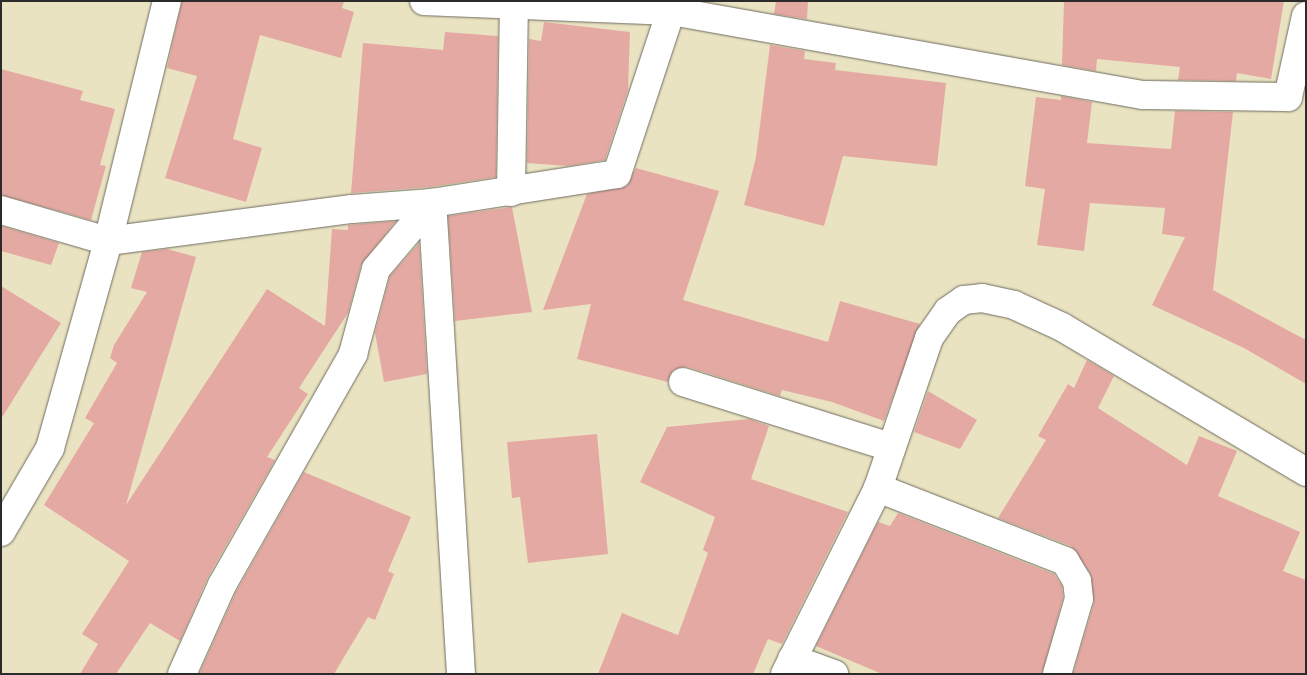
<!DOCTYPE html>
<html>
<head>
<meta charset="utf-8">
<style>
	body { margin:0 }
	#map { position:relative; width:1307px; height:675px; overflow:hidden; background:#eae3c1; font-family:"Gochi Hand",sans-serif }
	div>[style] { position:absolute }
	.building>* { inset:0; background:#e5a9a3 }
	.roads { filter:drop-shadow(0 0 1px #6e6b60) drop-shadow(0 0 1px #6e6b60) }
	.street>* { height:28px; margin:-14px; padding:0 14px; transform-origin:14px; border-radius:14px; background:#fff }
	span { translate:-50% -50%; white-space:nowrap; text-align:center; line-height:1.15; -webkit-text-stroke:4.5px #fcf5e5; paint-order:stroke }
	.frame { position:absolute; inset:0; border:2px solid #2b2b2b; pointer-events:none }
</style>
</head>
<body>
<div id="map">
	<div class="building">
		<i style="clip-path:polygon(182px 1px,344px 1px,342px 8px,354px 12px,341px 58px,260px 35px,233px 139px,262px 148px,246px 202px,165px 178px,197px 76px,167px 68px)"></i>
		<i style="clip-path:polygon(776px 1px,808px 1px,807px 19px,774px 14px)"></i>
		<i style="clip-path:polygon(1064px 1px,1284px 1px,1271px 79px,1237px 73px,1236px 81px,1178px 80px,1180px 67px,1097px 59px,1096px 71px,1062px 65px)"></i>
		<i style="clip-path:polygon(544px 22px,630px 32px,628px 90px,605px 160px,568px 166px,527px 163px,529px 39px,541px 41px)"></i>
		<i style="clip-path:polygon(445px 32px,498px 36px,496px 177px,430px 187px,351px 193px,363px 43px,443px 50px)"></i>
		<i style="clip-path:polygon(770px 45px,805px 51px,804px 59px,836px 63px,835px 70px,946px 83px,937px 166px,843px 156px,824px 226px,744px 205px,756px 157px)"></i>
		<i style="clip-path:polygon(1px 69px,83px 91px,80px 100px,115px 109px,100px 165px,106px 166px,91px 220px,1px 195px)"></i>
		<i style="clip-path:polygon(1061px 96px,1092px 102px,1087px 143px,1171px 149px,1175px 111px,1233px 112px,1213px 290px,1306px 340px,1306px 384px,1244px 348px,1152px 305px,1185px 237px,1162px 234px,1165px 208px,1090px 203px,1084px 251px,1037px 245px,1045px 189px,1025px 186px,1036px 97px,1061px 100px)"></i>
		<i style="clip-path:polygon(636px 168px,719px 191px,683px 300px,828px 342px,840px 301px,920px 324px,884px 421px,832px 402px,782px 390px,780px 396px,688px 367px,673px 370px,668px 382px,577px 359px,591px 304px,543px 310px,587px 194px,627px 186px)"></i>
		<i style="clip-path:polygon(512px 207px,532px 312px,455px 321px,448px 216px)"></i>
		<i style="clip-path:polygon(396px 221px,361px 265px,348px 313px,299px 388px,308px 394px,267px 457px,275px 460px,208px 577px,180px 641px,150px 623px,116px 674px,80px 674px,98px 644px,82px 634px,129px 561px,44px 505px,94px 423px,85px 418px,117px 363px,110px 358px,114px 345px,147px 292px,131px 288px,142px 252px,167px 249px,196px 257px,126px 505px,267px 289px,325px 326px,332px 229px,348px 230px,348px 225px)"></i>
		<i style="clip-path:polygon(1px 226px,59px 243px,51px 265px,1px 251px)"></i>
		<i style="clip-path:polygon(419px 243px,427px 374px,384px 382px,375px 333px,390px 276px)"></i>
		<i style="clip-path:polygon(1px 286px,61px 323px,1px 419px)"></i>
		<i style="clip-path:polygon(1087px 360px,1114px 376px,1098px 408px,1187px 465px,1199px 436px,1237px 451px,1218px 496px,1300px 532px,1283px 571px,1306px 580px,1306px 674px,1073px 674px,1094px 603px,1090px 573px,1071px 546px,998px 518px,1046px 440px,1038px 436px,1068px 384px,1074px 388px)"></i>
		<i style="clip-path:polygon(928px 391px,977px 420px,960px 449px,914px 432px)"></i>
		<i style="clip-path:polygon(749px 419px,769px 426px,751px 479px,848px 512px,782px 644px,768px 639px,753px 674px,598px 674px,622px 613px,678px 635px,708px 553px,703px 550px,715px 517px,640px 482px,667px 427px)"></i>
		<i style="clip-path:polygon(597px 434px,608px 554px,528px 563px,520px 497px,512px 498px,507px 442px)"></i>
		<i style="clip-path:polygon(304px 472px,411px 517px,388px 571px,394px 574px,375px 620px,368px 617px,334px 674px,199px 674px,236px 592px)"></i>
		<i style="clip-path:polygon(898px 513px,1054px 574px,1062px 586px,1063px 598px,1042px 674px,882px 674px,816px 646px,878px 522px,890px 526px)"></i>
	</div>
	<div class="roads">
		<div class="street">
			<i style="left:424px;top:1px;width:247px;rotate:2.3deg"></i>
			<i style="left:671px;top:11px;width:479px;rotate:10.1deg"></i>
			<i style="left:1143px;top:95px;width:145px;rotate:0.8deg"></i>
			<i style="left:1288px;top:97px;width:83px;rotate:-77.5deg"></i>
			<i style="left:511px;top:192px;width:185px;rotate:-89.1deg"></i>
			<i style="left:1px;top:210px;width:111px;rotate:16.2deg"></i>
			<i style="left:108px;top:241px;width:247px;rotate:-76.2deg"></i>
			<i style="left:683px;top:382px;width:217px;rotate:17.4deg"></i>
			<i style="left:1px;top:532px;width:97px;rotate:-59.7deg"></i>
			<i style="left:50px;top:448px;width:215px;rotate:-74.3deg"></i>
			<i style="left:108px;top:241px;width:246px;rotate:-7.5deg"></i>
			<i style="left:352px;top:209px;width:80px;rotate:-4.3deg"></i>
			<i style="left:792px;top:659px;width:45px;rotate:19.7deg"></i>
			<i style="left:182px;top:674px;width:98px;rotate:-65.8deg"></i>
			<i style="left:222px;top:585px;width:266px;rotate:-60.4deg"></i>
			<i style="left:353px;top:354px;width:88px;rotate:-74.9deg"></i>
			<i style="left:376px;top:269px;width:87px;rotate:-49.7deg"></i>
			<i style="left:461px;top:674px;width:472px;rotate:-93.5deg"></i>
			<i style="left:432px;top:203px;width:187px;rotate:-8.9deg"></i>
			<i style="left:617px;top:174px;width:172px;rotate:-71.7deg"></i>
			<i style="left:785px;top:674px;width:208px;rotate:-63.4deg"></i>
			<i style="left:1057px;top:674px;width:78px;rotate:-73.7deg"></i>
			<i style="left:1079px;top:599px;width:18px;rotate:-96deg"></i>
			<i style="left:1077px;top:581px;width:23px;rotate:-121deg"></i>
			<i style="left:1065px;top:561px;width:201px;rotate:-158.7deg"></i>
			<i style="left:878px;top:488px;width:158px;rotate:-71.2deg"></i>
			<i style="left:929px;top:338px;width:33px;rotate:-55deg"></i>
			<i style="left:948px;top:311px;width:19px;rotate:-35deg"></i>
			<i style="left:964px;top:300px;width:18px;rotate:-6deg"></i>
			<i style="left:982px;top:298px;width:33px;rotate:12deg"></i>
			<i style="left:1014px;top:305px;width:53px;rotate:24.6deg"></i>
			<i style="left:1062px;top:327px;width:284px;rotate:30.7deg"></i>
		</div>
	</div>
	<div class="frame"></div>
</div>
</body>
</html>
